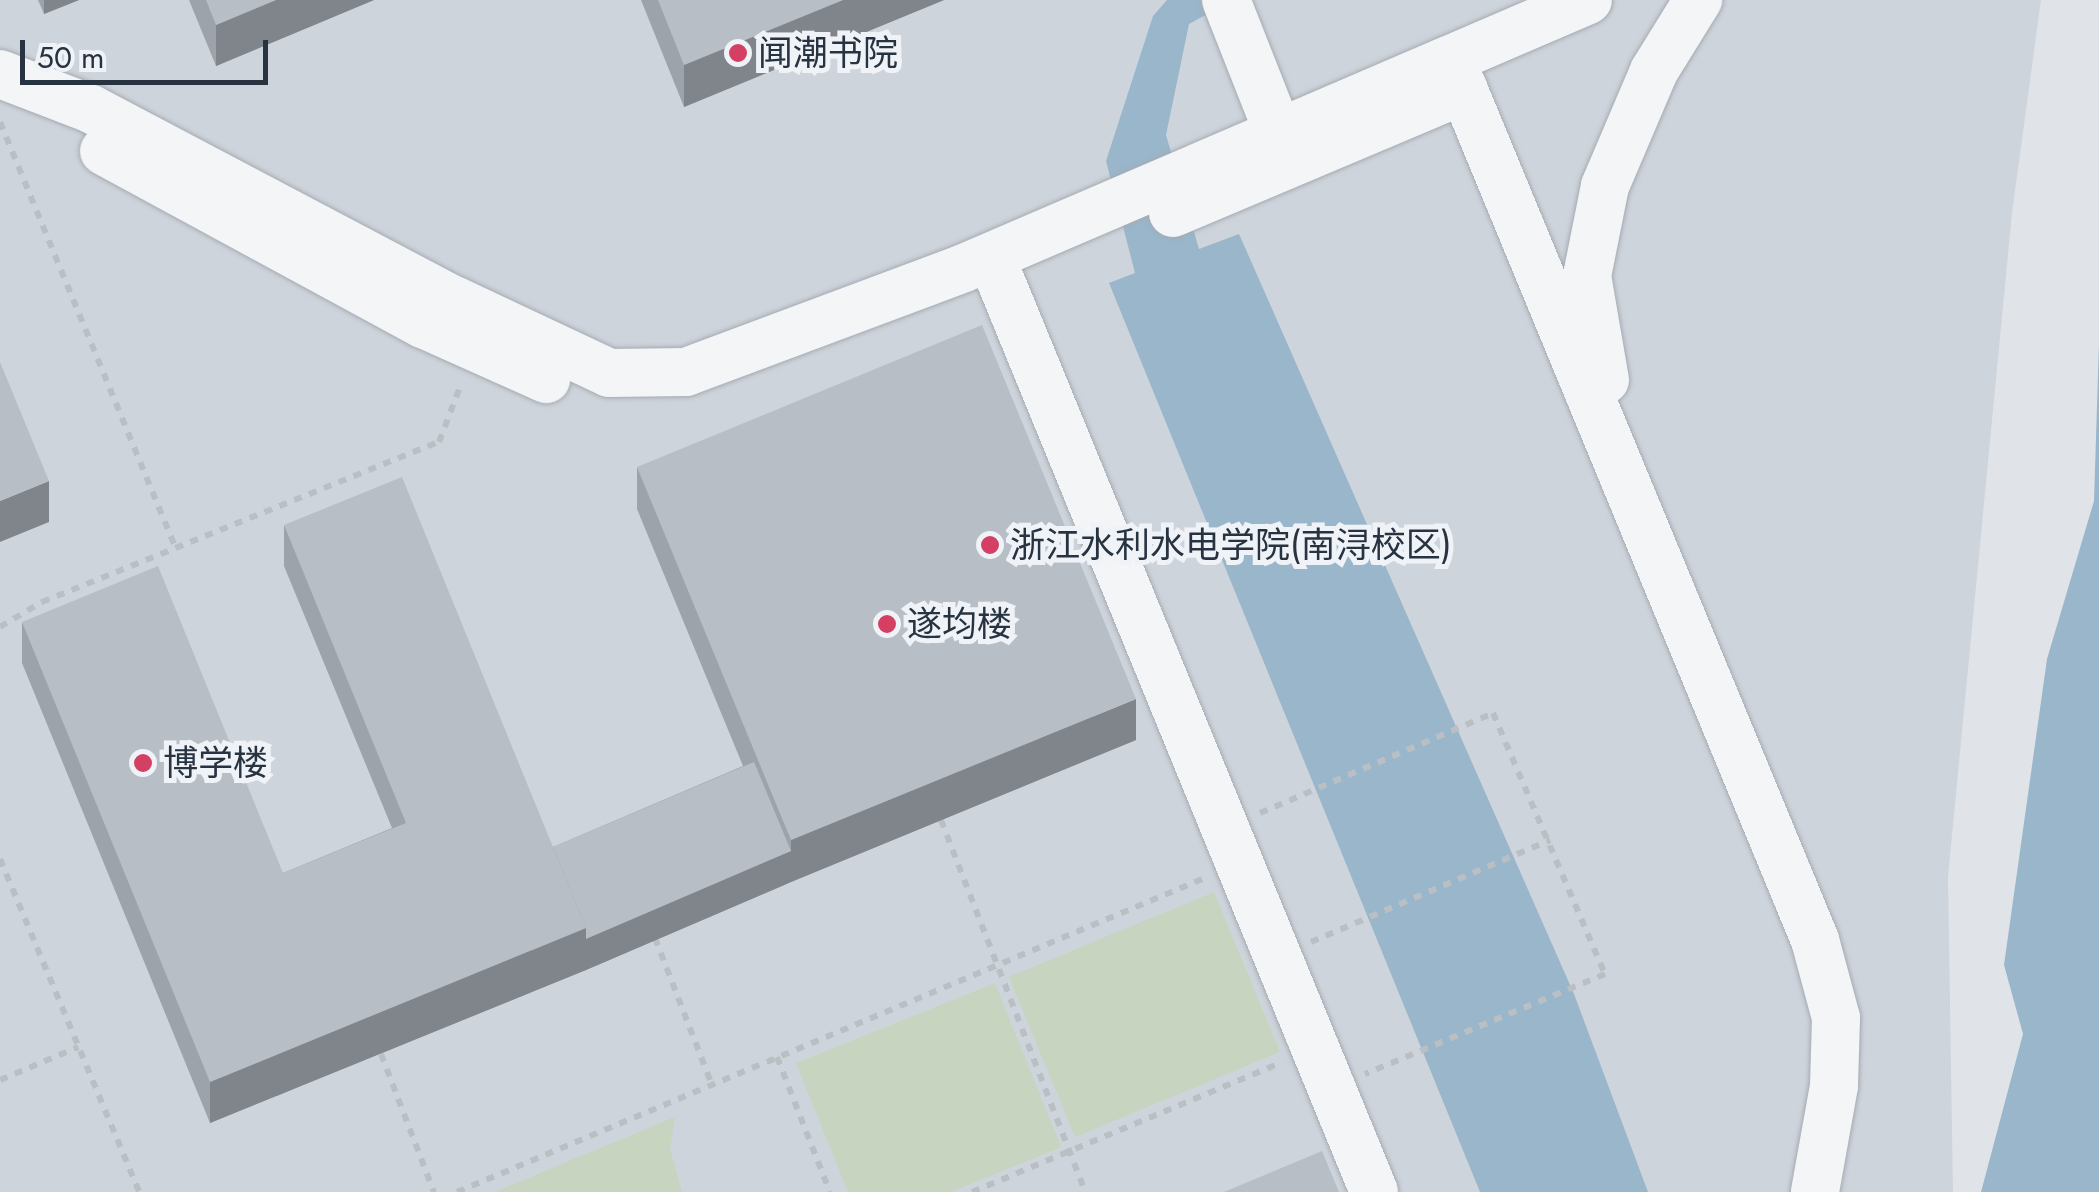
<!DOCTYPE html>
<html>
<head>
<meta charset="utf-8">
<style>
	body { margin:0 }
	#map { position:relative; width:2099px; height:1192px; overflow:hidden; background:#e0e4e9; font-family:Jost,"Noto Sans SC",sans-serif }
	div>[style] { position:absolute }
	.built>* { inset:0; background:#ced4db }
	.green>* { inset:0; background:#c7d4c0 }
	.water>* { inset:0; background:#99b6cb }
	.path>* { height:6px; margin-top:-3px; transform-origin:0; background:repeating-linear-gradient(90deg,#babfc4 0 8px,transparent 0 16px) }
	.roads { filter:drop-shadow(0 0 2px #a5abb3) drop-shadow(0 0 2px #a5abb3) }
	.minor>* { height:48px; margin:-24px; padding:0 24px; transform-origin:24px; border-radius:24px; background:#f3f5f7 }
	.wall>* { inset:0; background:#9da3aa }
	.shaded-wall>* { inset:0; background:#80858b }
	.building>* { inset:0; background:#b7bec6 }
	.dots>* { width:28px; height:28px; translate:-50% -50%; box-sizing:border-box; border:5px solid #eff3f7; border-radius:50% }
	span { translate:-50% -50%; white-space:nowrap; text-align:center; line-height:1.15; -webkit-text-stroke:10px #eff3f7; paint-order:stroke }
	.poi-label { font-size:35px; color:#283341 }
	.left { translate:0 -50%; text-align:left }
	.scale { position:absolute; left:20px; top:40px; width:248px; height:45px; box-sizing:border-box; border:5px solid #283341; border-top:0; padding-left:12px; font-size:30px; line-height:35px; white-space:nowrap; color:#283341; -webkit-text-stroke:8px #eff3f7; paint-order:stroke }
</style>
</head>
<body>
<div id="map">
	<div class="built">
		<i style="clip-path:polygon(0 0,2041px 0,2012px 213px,1948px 877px,1953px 1192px,0 1192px)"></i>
	</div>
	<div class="green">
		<i style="clip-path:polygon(1214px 892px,1280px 1052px,1075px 1137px,1009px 977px)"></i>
		<i style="clip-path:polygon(995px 983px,1061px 1147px,951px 1192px,848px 1192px,796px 1063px)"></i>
		<i style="clip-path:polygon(675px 1117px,670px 1149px,682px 1192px,495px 1192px)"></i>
	</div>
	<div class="water">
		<i style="clip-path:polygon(1167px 0,1233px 0,1189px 24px,1166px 135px,1199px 249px,1239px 234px,1574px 994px,1648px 1192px,1480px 1192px,1109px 283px,1135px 273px,1106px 161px,1153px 16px)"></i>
		<i style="clip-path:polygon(2099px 342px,2099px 1192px,1981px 1192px,2023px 1034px,2004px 965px,2047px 659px,2094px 501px)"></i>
	</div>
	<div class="path">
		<i style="left:0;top:122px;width:461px;rotate:67.6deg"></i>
		<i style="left:0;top:627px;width:49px;rotate:-30.8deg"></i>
		<i style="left:42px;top:602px;width:428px;rotate:-22deg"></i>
		<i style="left:439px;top:442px;width:62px;rotate:-69.2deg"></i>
		<i style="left:1260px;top:813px;width:254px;rotate:-23.2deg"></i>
		<i style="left:1493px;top:713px;width:284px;rotate:66.8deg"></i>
		<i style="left:1605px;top:974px;width:260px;rotate:157.4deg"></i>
		<i style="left:941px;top:820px;width:399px;rotate:68.8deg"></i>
		<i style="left:0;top:859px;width:361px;rotate:67.3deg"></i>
		<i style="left:655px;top:938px;width:158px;rotate:68.8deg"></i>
		<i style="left:1311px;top:942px;width:260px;rotate:-23.1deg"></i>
		<i style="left:381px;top:1054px;width:148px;rotate:69deg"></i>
		<i style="left:777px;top:1057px;width:145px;rotate:68.6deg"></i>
		<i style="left:0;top:1080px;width:85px;rotate:-22.9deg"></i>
		<i style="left:457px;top:1192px;width:813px;rotate:-22.78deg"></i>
		<i style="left:972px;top:1192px;width:334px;rotate:-22.7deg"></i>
	</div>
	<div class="roads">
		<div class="minor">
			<i style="left:1226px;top:0;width:172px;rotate:68.5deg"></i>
			<i style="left:1453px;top:64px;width:948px;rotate:67.55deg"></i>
			<i style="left:1815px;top:940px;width:81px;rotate:74.9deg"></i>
			<i style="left:1836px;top:1018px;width:68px;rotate:91.7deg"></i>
			<i style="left:1834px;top:1086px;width:108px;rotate:100.2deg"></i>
			<i style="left:0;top:74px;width:97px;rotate:21deg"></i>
			<i style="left:91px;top:109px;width:410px;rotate:27.8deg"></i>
			<i style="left:454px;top:300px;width:171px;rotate:25.2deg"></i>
			<i style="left:609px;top:373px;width:77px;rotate:-0.7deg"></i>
			<i style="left:686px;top:372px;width:297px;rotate:-20.5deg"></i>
			<i style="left:964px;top:268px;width:679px;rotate:-23.24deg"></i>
			<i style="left:104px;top:151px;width:363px;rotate:28.5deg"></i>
			<i style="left:423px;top:324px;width:135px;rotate:24.1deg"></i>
			<i style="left:1173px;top:213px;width:316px;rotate:-22.9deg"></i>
			<i style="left:991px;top:257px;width:1010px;rotate:67.72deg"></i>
			<i style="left:1605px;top:380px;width:106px;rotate:-99.8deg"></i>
			<i style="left:1587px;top:276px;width:92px;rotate:-78.7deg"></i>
			<i style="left:1605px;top:186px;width:125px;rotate:-66.9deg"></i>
			<i style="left:1654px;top:71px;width:84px;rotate:-58.2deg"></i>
		</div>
	</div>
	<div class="wall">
		<i style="clip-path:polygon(38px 0,79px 0,44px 14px)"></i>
		<i style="clip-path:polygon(189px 0,374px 0,216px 66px)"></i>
		<i style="clip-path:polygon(641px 0,944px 0,684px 107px)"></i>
		<i style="clip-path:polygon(637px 467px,1136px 740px,791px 882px,586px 970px,210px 1123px,22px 663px,22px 622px,283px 873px,392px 828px,284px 566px,284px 525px,553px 847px,743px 766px,637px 509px)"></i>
	</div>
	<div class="shaded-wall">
		<i style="clip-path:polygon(44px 0,79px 0,44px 14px)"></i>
		<i style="clip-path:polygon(276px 0,374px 0,216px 66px,216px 25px)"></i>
		<i style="clip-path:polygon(843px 0,944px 0,684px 107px,684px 65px)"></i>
		<i style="clip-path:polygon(49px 481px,49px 522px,0 542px,0 501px)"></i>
		<i style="clip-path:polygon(1136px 699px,1136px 740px,791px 882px,586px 970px,210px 1123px,210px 1082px,586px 928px,791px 851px,791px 840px)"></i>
	</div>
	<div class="building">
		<i style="clip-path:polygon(206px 0,276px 0,216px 25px)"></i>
		<i style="clip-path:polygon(658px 0,843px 0,684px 65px)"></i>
		<i style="clip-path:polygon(982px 325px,1136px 699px,791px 840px,637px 467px)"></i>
		<i style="clip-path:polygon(0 362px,49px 481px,0 501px)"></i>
		<i style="clip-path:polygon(402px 477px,586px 928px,210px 1082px,22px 622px,158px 566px,283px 873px,406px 823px,284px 525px)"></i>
		<i style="clip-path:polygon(754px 762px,791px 851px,586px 939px,586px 928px,553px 847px)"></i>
		<i style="clip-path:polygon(1322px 1151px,1339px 1192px,1224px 1192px)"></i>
	</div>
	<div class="dots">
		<i style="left:738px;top:53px;background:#d34063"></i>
		<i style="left:990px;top:545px;background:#d34063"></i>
		<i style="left:887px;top:624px;background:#d34063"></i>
		<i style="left:143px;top:763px;background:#d34063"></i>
	</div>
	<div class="poi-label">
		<span class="left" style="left:758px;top:53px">闻潮书院</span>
		<span class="left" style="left:1010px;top:545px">浙江水利水电学院(南浔校区)</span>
		<span class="left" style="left:907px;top:624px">遂均楼</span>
		<span class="left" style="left:163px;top:763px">博学楼</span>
	</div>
	<div class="scale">50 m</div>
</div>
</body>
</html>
